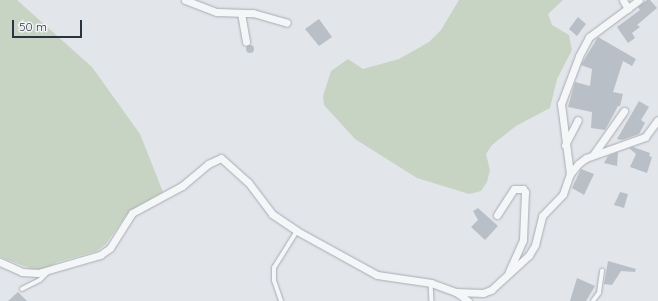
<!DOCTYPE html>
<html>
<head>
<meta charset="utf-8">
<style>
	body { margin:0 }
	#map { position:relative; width:658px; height:301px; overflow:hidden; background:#e2e5ea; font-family:Quicksand,sans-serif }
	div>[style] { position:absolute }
	.green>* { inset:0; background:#c8d4c3 }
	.building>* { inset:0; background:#b9bfc7 }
	.round { border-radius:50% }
	.roads { filter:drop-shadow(0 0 1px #a7acb4) drop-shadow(0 0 1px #a7acb4) }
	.lane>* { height:3.5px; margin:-1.75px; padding:0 1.75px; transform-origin:1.75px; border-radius:1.75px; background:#f5f6f8 }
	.street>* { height:7px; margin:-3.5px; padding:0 3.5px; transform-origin:3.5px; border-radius:3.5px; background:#f5f6f8 }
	span { translate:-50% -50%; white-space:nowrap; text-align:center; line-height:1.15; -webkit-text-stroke:3px #f1f4f7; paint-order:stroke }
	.scale { position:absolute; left:12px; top:20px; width:70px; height:18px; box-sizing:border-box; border:2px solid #2a3441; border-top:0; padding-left:5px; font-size:12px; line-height:14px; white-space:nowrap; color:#2a3441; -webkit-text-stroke:3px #f1f4f7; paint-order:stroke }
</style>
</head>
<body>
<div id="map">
	<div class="green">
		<i style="clip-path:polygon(0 0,17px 0,92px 67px,140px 134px,163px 192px,128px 213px,106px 244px,97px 251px,58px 262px,45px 269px,32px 269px,0 257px)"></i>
		<i style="clip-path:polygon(459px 0,563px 0,548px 14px,552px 25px,569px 35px,572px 50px,557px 79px,550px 108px,516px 126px,492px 145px,486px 154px,490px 170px,487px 182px,481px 191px,469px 194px,417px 178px,355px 139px,324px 105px,323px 96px,331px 71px,348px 59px,363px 69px,399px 59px,429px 42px,441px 30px)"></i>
	</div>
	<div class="building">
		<i style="clip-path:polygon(647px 0,650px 0,657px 8px,637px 25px,640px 27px,632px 33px,635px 38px,628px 43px,617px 27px,640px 10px,638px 7px)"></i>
		<i style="clip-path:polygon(578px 17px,586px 24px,577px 36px,569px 29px)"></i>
		<i style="clip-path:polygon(319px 19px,332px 37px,319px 46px,305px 29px)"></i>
		<i style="clip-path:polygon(598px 37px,636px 59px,632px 66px,623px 61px,613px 92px,623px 94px,620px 106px,618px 106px,605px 130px,591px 128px,592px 112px,568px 107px,575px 82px,590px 86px,592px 69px,581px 65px)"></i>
		<i class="round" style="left:246px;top:45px;width:8px;height:8px"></i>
		<i style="clip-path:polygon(639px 101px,649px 107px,641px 120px,645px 123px,639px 134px,622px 140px,617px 139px)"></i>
		<i style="clip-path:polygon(633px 147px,650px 153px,649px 156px,652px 157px,647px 173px,630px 167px,636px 154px,629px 148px)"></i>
		<i style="clip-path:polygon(618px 152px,617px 166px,604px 163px,608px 156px)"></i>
		<i style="clip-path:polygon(581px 169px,594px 174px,584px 195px,572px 188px)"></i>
		<i style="clip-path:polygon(620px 192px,628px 194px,624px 208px,614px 205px)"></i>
		<i style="clip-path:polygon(478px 208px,498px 226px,485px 240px,471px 227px,478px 220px,473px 211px)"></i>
		<i style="clip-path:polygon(608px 261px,636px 269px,635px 272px,621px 271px,612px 285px,604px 284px)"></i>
		<i style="clip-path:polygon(577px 278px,595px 286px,586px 301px,570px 301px)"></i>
		<i style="clip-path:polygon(18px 292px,27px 301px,8px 301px)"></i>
	</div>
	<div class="roads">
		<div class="lane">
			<i style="left:431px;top:283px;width:18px;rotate:87deg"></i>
			<i style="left:22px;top:289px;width:20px;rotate:-27deg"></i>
			<i style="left:40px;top:280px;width:13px;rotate:-45deg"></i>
			<i style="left:281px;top:301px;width:21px;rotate:-109deg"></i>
			<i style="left:274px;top:281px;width:13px;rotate:-90deg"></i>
			<i style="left:274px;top:268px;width:44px;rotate:-58.1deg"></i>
			<i style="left:593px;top:301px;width:10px;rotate:-53deg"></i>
			<i style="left:599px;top:293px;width:22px;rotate:-82deg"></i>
		</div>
		<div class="street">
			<i style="left:185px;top:0;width:34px;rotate:21deg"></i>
			<i style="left:217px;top:12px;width:36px;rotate:2deg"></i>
			<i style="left:253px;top:13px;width:35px;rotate:16deg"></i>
			<i style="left:623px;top:0;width:10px;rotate:61deg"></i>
			<i style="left:241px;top:13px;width:29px;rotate:80deg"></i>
			<i style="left:565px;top:145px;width:28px;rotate:-63deg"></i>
			<i style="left:593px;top:155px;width:54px;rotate:-54.8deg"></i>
			<i style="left:570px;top:174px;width:13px;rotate:-51deg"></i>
			<i style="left:578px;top:164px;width:10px;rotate:-37deg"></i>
			<i style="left:586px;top:158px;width:63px;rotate:-19.6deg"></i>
			<i style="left:645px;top:137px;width:21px;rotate:-53deg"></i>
			<i style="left:497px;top:215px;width:31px;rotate:-57deg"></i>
			<i style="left:514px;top:189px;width:9px"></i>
			<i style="left:523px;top:189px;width:4px;rotate:56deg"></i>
			<i style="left:525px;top:192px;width:48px;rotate:92.4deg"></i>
			<i style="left:523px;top:240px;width:35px;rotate:114deg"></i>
			<i style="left:0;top:262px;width:24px;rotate:24deg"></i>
			<i style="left:22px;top:272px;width:16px;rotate:4deg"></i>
			<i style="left:38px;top:273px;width:65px;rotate:-16.2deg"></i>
			<i style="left:100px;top:255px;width:12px;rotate:-35deg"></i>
			<i style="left:110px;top:248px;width:41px;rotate:-57.8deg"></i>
			<i style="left:132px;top:213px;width:57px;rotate:-28.4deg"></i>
			<i style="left:182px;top:186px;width:34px;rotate:-40deg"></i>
			<i style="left:208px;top:164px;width:14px;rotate:-25deg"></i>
			<i style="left:221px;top:158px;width:36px;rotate:42deg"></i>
			<i style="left:248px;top:182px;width:40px;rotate:53deg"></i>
			<i style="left:272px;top:214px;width:30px;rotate:34deg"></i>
			<i style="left:297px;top:231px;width:91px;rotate:28.8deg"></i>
			<i style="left:377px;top:275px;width:55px;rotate:8.4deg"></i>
			<i style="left:431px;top:283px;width:27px;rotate:20deg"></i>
			<i style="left:456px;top:292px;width:15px;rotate:37deg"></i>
			<i style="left:456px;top:292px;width:27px;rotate:2deg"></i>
			<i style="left:483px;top:293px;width:9px;rotate:-21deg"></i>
			<i style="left:491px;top:290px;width:52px;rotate:-42.6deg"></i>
			<i style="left:529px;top:255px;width:12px;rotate:-59deg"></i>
			<i style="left:535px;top:245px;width:30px;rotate:-76deg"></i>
			<i style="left:542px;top:216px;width:30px;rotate:-46deg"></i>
			<i style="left:563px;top:194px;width:21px;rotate:-71deg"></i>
			<i style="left:570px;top:174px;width:71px;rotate:-97.3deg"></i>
			<i style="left:561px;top:104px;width:51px;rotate:-69.4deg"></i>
			<i style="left:579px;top:56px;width:21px;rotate:-62deg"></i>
			<i style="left:589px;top:37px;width:62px;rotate:-36.5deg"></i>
		</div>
	</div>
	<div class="scale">50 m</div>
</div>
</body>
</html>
